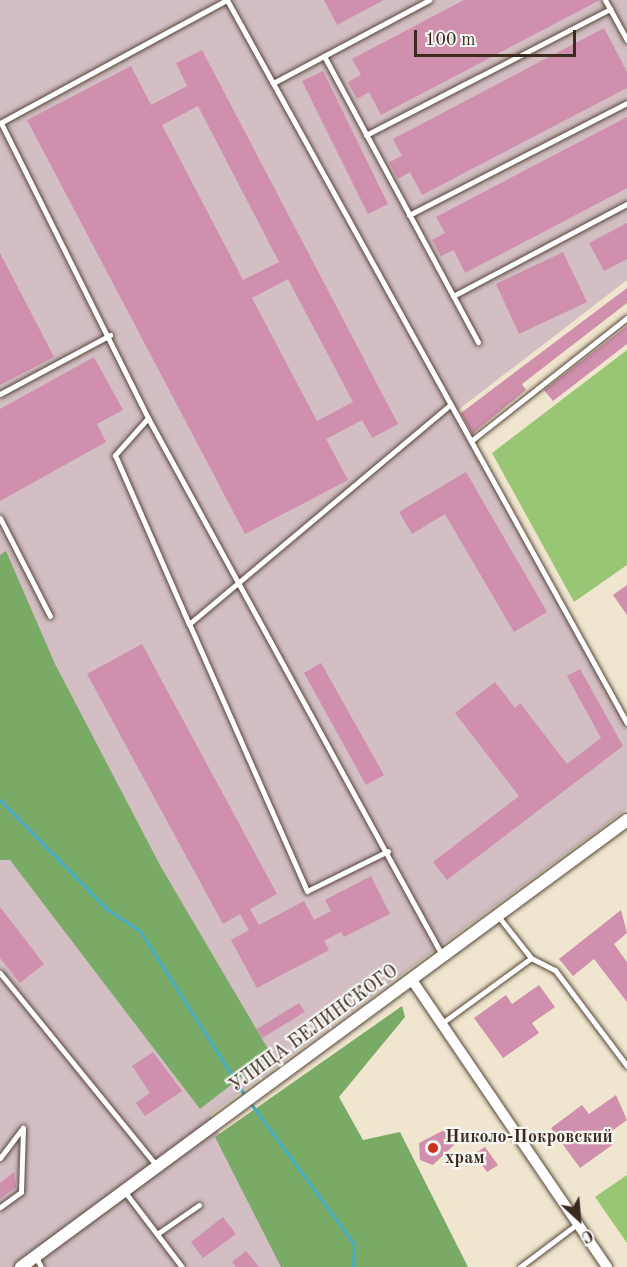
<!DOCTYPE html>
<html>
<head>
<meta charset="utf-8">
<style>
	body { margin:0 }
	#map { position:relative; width:627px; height:1267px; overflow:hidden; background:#f0e6cf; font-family:"Old Standard TT",serif }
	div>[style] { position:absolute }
	.industrial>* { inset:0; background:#d2bec3 }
	.green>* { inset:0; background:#99c674 }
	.forest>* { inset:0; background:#7aab66 }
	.stream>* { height:3px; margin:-1.5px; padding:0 1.5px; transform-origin:1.5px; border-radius:1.5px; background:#46adc6 }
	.building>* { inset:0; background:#d08fad }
	.roads { filter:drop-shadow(0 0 2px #564639) drop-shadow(0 0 2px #564639) }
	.service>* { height:5px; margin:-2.5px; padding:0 2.5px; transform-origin:2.5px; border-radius:2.5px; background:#fff }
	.minor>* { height:10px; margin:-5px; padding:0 5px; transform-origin:5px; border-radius:5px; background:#fff }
	.tertiary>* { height:12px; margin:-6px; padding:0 6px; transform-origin:6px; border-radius:6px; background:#fff }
	.dots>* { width:16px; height:16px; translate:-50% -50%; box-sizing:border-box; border:3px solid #f6f6f2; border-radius:50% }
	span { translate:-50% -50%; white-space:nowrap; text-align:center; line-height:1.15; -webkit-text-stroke:4.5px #f6f6f2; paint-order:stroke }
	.street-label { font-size:18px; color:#3b2a1e }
	.poi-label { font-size:18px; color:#3b2a1e; font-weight:700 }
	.left { translate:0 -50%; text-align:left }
	.north { position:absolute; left:549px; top:1189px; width:60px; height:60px; -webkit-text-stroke:4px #f6f6f2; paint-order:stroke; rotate:154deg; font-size:16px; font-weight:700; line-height:24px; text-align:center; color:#3b2a1e }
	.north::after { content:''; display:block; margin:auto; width:21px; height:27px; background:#3b2a1e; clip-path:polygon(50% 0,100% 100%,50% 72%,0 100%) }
	.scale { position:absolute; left:414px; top:30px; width:162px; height:27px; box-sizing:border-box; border:3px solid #3b2a1e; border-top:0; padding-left:8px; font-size:18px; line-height:21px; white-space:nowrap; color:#3b2a1e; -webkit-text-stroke:4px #f6f6f2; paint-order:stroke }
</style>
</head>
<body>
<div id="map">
	<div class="industrial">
		<i style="clip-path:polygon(0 0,627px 0,627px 280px,453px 414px,627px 726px,627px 809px,210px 1115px,284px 1267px,0 1267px)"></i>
	</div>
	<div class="green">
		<i style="clip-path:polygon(627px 350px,627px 565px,574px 602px,492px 453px)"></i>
		<i style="clip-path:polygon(627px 1175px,627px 1243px,595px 1197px)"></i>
	</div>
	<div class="forest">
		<i style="clip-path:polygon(6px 551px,55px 664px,161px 867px,271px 1054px,200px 1109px,10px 860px,0 860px,0 555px)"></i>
		<i style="clip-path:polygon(402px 1006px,405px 1017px,339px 1097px,363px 1140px,400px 1132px,468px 1267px,281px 1267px,215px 1137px)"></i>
	</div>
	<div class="stream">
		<i style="left:0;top:800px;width:153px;rotate:45.5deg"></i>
		<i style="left:107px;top:909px;width:40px;rotate:34deg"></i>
		<i style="left:140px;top:931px;width:196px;rotate:57.5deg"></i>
		<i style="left:249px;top:1101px;width:177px;rotate:53.7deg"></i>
		<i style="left:354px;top:1244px;width:23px;rotate:92deg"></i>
	</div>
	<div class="building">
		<i style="clip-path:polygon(324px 0,384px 0,337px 25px)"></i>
		<i style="clip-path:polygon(464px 0,600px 0,381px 115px,369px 92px,357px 99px,348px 82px,361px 75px,352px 59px)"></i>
		<i style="clip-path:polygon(604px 28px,627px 72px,627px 88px,422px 195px,410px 172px,398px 179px,389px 162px,402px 156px,393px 139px)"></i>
		<i style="clip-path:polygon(evenodd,202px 50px,398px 424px,372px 438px,362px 420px,326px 439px,348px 480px,245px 534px,27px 120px,131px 66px,151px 105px,187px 86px,176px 63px,202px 50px,198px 106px,279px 262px,243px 280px,162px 125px,198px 106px,202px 50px,288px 279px,353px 402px,317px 421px,252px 298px,288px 279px)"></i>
		<i style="clip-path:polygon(323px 71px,388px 204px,368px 214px,302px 81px)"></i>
		<i style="clip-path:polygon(627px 117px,627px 188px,465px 273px,454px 250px,441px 256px,432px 240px,445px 233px,436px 217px)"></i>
		<i style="clip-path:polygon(627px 223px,627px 259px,604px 271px,589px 243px)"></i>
		<i style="clip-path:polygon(563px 252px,587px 302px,519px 334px,496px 284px)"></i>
		<i style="clip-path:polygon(0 253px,54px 357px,0 385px)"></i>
		<i style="clip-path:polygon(627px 288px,627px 303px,522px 384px,526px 390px,472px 434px,461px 413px)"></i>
		<i style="clip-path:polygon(627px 326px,627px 344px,553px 401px,544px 390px)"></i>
		<i style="clip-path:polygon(94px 357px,123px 410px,97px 424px,106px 442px,0 501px,0 409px)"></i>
		<i style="clip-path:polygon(466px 472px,547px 612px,514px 632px,445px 514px,412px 534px,399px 512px)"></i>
		<i style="clip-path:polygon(627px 585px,627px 615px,613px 595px)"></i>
		<i style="clip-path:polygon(142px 644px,277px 894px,250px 909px,259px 925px,304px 901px,314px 920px,331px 911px,325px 900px,371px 876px,390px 914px,344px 937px,341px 932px,324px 941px,329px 950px,257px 988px,231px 940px,249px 930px,240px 914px,223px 924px,87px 674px)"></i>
		<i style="clip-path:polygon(321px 663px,384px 775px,366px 785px,304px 673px)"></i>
		<i style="clip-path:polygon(580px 669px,623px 746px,447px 880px,433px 862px,519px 796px,455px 713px,495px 682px,515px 708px,520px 703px,567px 764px,601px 738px,567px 676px)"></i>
		<i style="clip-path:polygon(0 907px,44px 964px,20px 983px,0 958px)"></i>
		<i style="clip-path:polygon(621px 910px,627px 933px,614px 944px,627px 962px,627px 1002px,594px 959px,573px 976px,559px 959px)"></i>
		<i style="clip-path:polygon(539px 985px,555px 1007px,532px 1023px,539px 1033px,503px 1058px,474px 1018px,506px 995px,512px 1004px)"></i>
		<i style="clip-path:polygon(299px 1003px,305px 1012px,262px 1038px,257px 1029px)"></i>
		<i style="clip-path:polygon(153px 1052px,182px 1091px,145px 1116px,136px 1103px,150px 1093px,132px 1066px)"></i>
		<i style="clip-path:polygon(616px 1095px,627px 1120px,609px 1133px,615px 1143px,580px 1168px,551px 1128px,582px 1105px,589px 1114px)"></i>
		<i style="clip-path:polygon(444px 1130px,456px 1139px,454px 1145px,433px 1165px,420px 1160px,419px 1143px)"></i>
		<i style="clip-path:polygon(485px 1147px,498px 1165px,487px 1172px,474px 1154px)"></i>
		<i style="clip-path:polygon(14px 1172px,16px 1187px,0 1199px,0 1183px)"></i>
		<i style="clip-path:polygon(223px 1217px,236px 1234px,203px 1258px,191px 1242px)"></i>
		<i style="clip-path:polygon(246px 1251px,259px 1267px,236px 1267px,232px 1262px)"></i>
	</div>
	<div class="roads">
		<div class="service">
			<i style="left:605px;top:0;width:46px;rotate:61.2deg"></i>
			<i style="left:324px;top:56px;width:325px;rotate:61.7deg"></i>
			<i style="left:273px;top:83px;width:177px;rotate:-28deg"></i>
			<i style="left:0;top:123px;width:258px;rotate:-28.5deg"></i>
			<i style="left:227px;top:0;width:826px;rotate:61.05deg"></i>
			<i style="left:1px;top:123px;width:330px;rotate:63.5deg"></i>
			<i style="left:148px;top:418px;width:612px;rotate:61.3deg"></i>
			<i style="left:366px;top:135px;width:275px;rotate:-27.3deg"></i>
			<i style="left:409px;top:215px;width:245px;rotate:-27.2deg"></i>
			<i style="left:453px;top:296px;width:197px;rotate:-27.9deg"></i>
			<i style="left:0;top:394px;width:125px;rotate:-28.2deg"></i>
			<i style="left:148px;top:418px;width:50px;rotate:131.7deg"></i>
			<i style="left:115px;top:455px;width:184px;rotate:66.4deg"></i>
			<i style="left:471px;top:441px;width:199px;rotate:-38.3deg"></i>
			<i style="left:0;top:518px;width:110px;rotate:63deg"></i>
			<i style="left:388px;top:851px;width:90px;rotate:153.7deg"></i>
			<i style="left:307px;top:891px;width:292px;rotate:-113.8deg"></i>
			<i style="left:189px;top:624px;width:341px;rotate:-40deg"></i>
			<i style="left:498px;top:916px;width:53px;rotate:51.8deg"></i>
			<i style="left:531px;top:958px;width:27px;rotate:27deg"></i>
			<i style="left:555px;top:970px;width:120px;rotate:53.1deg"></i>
			<i style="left:0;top:973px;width:246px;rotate:50.9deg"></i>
			<i style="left:442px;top:1023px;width:110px;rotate:-36.1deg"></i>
			<i style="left:0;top:1158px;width:38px;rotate:-53deg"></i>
			<i style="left:23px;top:1128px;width:64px;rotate:91.8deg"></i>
			<i style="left:21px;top:1192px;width:26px;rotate:144deg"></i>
			<i style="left:125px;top:1192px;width:94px;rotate:52.8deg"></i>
			<i style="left:157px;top:1234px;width:51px;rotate:-34.6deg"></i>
			<i style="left:36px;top:1257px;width:11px;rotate:63deg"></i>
			<i style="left:520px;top:1267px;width:71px;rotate:-37deg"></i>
		</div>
		<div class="minor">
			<i style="left:412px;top:980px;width:347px;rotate:55.8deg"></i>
		</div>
		<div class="tertiary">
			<i style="left:21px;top:1267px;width:753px;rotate:-36.41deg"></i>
		</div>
	</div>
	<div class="dots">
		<i style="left:433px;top:1148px;background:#c8321e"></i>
	</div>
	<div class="street-label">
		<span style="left:314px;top:1029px;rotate:-36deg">УЛИЦА БЕЛИНСКОГО</span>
	</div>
	<div class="poi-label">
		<span class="left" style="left:445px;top:1148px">Николо-Покровский<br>храм</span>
	</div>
	<div class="north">С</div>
	<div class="scale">100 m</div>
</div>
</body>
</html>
